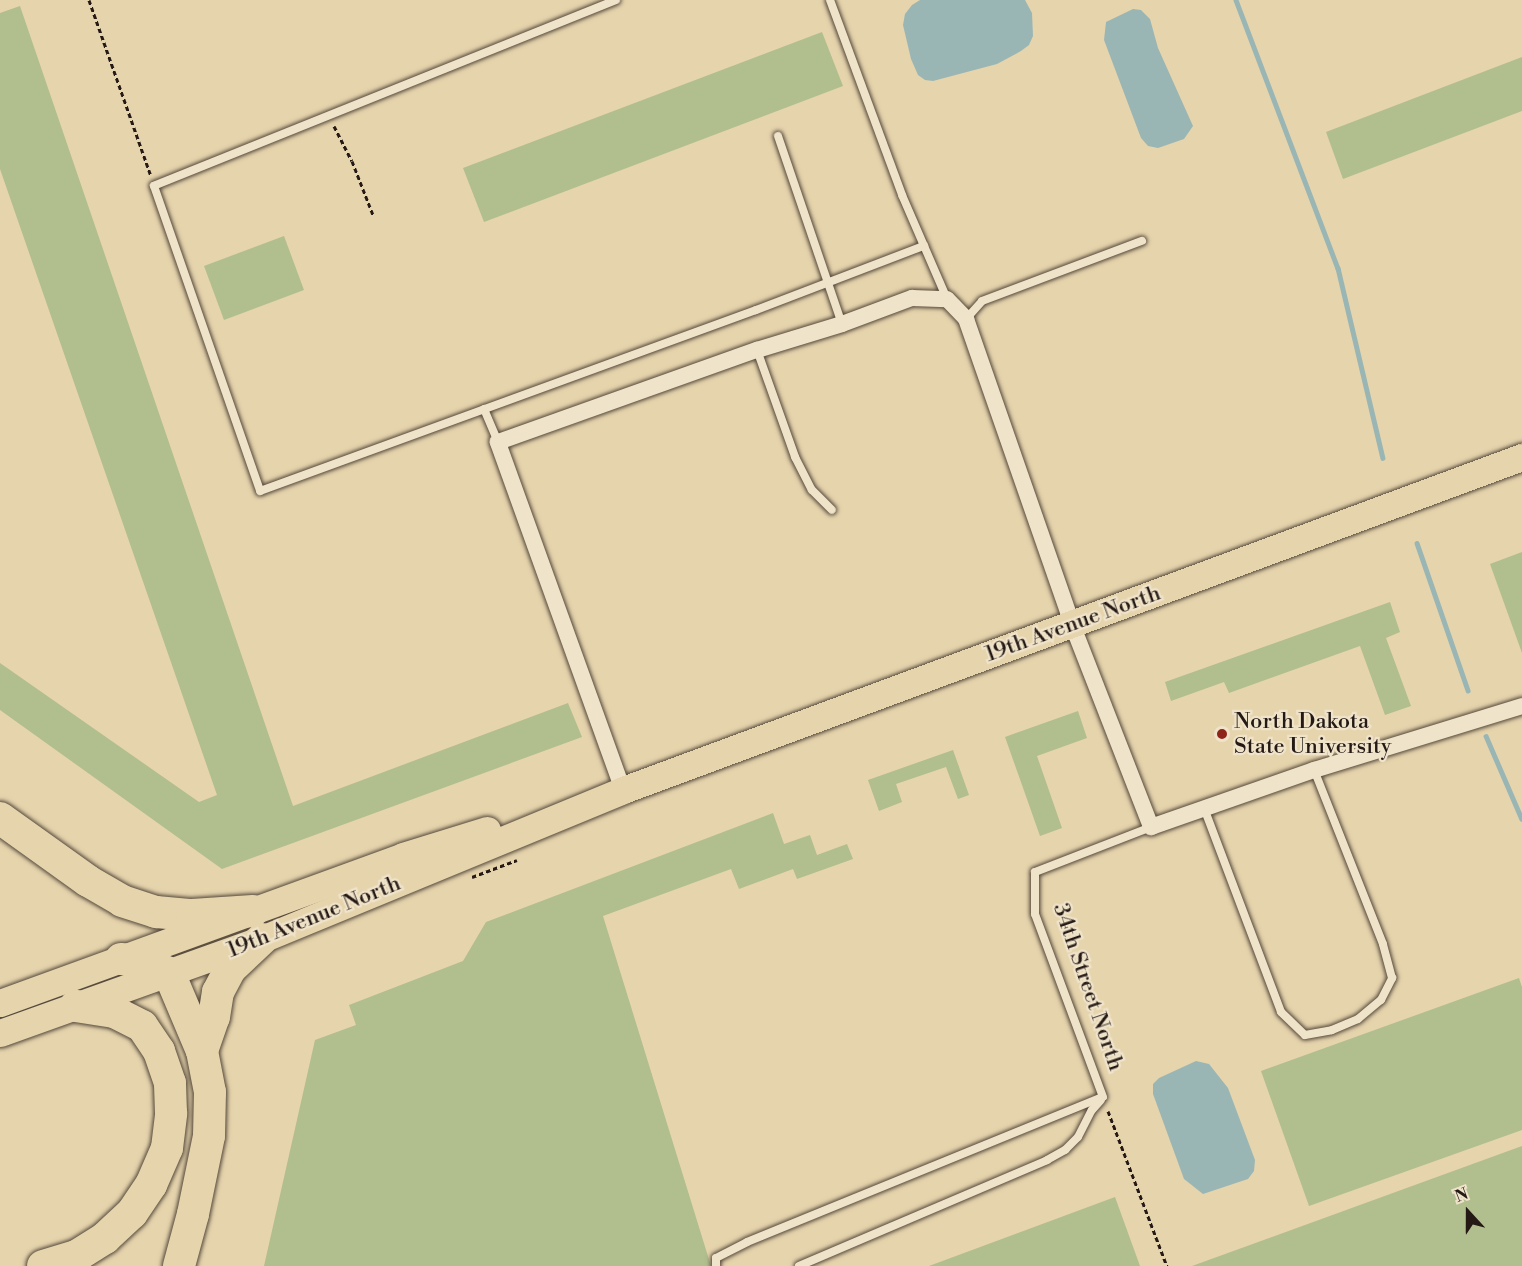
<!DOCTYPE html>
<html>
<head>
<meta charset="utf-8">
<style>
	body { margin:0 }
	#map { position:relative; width:1522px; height:1266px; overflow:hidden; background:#e6d4ad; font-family:"Libre Bodoni",serif }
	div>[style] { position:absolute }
	.green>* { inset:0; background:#b1be8d }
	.water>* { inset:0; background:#9ab6b4 }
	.stream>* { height:4.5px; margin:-2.25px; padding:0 2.25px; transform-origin:2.25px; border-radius:2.25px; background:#9ab6b4 }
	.path>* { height:3px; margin-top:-1.5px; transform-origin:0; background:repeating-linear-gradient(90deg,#241914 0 4.5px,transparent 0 7.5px) }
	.roads { filter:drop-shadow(0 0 2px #54483a) drop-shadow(0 0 2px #54483a) }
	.lane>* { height:8px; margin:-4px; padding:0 4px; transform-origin:4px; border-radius:4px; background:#efe3ca }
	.street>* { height:16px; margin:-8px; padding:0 8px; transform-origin:8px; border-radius:8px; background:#efe3ca }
	.primary>* { height:27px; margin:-13.5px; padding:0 13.5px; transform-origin:13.5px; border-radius:13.5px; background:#e6d4ad }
	.highway>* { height:32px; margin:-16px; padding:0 16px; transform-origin:16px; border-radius:16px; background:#e6d4ad }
	.dots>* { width:16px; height:16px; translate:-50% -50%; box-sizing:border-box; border:3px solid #efe3ca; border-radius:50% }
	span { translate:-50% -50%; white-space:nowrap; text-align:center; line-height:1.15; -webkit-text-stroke:4.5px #efe3ca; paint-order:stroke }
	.street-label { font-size:22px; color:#241914 }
	.poi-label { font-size:22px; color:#241914 }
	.left { translate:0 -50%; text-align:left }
	.north { position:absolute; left:1438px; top:1182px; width:60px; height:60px; -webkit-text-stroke:4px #efe3ca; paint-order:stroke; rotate:339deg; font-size:16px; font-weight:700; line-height:24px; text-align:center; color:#241914 }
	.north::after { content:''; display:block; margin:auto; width:21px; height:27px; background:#241914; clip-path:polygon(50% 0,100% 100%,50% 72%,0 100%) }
</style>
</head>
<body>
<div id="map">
	<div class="green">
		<i style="clip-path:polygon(20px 6px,293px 806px,568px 703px,582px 737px,222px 869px,0 710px,0 663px,199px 802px,217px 795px,0 169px,0 13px)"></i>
		<i style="clip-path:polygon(822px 32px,843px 86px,484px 222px,463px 168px)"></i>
		<i style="clip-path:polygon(1522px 57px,1522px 111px,1343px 179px,1326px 132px)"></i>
		<i style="clip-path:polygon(284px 236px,304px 290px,224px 320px,204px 266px)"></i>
		<i style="clip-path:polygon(1522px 552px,1522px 653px,1490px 564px)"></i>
		<i style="clip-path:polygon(1390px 602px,1400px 632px,1386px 638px,1411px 706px,1385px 715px,1360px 646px,1229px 693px,1224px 682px,1171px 701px,1165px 682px)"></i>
		<i style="clip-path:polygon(1078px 711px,1087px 738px,1037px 756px,1062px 828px,1040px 836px,1005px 737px)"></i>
		<i style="clip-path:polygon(953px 750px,969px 795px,958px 799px,946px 767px,896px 784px,902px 802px,879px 811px,868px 780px)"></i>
		<i style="clip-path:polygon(773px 813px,784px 844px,810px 835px,817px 855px,847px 844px,853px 859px,797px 879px,793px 869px,739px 889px,731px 869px,603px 916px,711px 1266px,264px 1266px,315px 1040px,356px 1025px,349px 1005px,463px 961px,486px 922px)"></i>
		<i style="clip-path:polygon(1519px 978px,1522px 987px,1522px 1130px,1309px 1206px,1261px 1071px)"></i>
		<i style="clip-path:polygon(1522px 1146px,1522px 1266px,1192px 1266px)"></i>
		<i style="clip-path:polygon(1115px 1197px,1140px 1266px,929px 1266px)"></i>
	</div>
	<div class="water">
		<i style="clip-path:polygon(920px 0,1025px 0,1032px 13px,1033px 36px,1029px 45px,1021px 51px,997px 64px,933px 81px,925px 80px,918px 75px,911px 59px,903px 25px,905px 14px,912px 5px)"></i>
		<i style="clip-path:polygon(1133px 9px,1141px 10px,1150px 19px,1158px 48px,1193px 126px,1184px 139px,1158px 148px,1148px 146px,1141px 138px,1104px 40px,1106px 22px)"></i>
		<i style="clip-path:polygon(1196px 1061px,1209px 1064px,1228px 1088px,1255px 1160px,1254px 1171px,1248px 1179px,1203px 1194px,1184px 1179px,1153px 1094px,1153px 1084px,1159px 1078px)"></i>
	</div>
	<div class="stream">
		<i style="left:1236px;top:0;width:287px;rotate:69.2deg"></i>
		<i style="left:1338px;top:268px;width:195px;rotate:76.7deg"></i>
		<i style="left:1417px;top:543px;width:156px;rotate:70.9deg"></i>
		<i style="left:1486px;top:736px;width:90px;rotate:66.6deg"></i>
	</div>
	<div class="path">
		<i style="left:89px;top:0;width:187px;rotate:70.6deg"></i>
		<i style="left:334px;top:126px;width:39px;rotate:63deg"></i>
		<i style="left:352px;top:161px;width:58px;rotate:68.7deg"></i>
		<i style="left:472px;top:877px;width:48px;rotate:-20.7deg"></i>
		<i style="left:1108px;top:1111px;width:166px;rotate:69.2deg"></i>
	</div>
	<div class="roads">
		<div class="lane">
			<i style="left:616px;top:0;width:498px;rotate:158.1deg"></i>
			<i style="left:154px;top:186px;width:323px;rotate:70.8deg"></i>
			<i style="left:260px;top:491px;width:528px;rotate:-20.05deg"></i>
			<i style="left:756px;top:310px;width:180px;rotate:-20.9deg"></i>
			<i style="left:830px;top:0;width:208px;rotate:69.7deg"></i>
			<i style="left:902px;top:195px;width:113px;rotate:66.6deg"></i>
			<i style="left:778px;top:136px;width:199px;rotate:71.2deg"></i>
			<i style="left:966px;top:319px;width:24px;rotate:-48deg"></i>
			<i style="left:982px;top:301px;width:171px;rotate:-20.6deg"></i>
			<i style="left:757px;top:350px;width:114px;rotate:70.4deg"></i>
			<i style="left:795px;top:457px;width:37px;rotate:63deg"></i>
			<i style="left:812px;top:490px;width:28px;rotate:45deg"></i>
			<i style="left:484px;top:409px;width:36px;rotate:67deg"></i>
			<i style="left:1204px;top:808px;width:218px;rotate:69.3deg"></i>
			<i style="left:1281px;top:1012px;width:33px;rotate:44deg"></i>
			<i style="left:1305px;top:1035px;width:27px;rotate:-10deg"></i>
			<i style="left:1332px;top:1030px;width:28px;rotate:-23deg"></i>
			<i style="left:1358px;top:1019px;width:30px;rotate:-40deg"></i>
			<i style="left:1381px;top:1000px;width:25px;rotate:-63deg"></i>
			<i style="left:1392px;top:978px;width:35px;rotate:-105deg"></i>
			<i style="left:1383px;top:944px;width:187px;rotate:-111.6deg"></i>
			<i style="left:1103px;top:1097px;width:195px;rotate:-110.4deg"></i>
			<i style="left:1035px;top:914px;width:42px;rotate:-90deg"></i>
			<i style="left:1035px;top:872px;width:124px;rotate:-21.2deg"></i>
			<i style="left:716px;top:1266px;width:8px;rotate:-90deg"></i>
			<i style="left:716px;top:1258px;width:35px;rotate:-27deg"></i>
			<i style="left:747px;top:1242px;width:384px;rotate:-22.2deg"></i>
			<i style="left:799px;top:1266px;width:270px;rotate:-23.1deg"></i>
			<i style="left:1047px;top:1160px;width:21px;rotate:-29deg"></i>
			<i style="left:1065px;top:1150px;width:18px;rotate:-45deg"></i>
			<i style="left:1078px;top:1137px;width:30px;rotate:-63deg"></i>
			<i style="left:1092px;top:1110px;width:13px;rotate:-48deg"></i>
		</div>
		<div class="street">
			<i style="left:623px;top:790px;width:370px;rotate:-109.8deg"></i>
			<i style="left:498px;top:442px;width:275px;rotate:-19.6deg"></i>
			<i style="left:757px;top:350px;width:89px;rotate:-17deg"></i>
			<i style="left:842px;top:324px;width:75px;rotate:-20.4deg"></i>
			<i style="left:912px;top:298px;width:35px;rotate:2deg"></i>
			<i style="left:947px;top:299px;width:28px;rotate:46deg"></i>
			<i style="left:966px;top:319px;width:323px;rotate:70.8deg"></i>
			<i style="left:1072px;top:624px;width:218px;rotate:68.7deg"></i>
			<i style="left:1151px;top:827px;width:173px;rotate:-19.3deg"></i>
			<i style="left:1314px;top:770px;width:218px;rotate:-17.1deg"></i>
		</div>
		<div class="primary">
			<i style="left:0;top:1003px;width:429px;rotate:-20deg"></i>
			<i style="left:403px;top:856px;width:88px;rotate:-17.2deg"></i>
			<i style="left:0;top:1033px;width:278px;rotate:-19.7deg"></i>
			<i style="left:262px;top:939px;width:391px;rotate:-22.4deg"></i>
			<i style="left:623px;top:790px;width:959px;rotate:-20.33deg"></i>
		</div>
		<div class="highway">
			<i style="left:0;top:818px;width:108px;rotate:35.6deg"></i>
			<i style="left:88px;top:881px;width:39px;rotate:30deg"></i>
			<i style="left:122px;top:901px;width:36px;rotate:18deg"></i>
			<i style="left:156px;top:912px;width:36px;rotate:5deg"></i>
			<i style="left:192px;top:915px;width:61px;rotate:-3.8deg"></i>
			<i style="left:121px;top:959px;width:22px;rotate:5deg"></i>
			<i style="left:143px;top:961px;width:29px;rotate:25deg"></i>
			<i style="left:169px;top:973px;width:85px;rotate:67.1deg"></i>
			<i style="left:202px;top:1051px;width:42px;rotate:79deg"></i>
			<i style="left:210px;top:1092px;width:44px;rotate:91.3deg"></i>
			<i style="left:209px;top:1136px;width:80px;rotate:101.6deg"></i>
			<i style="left:193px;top:1214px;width:54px;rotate:105.1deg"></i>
			<i style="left:202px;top:1051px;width:36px;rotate:-71deg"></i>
			<i style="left:214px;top:1017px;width:25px;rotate:-81deg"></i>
			<i style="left:218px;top:992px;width:26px;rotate:-62deg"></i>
			<i style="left:230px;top:969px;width:44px;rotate:-43.2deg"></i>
			<i style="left:43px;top:1266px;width:37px;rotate:-17deg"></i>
			<i style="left:78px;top:1255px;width:32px;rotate:-32deg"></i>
			<i style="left:105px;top:1238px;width:37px;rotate:-43deg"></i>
			<i style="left:132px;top:1213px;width:34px;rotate:-56deg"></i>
			<i style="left:151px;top:1185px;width:40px;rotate:-66.6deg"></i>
			<i style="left:167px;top:1148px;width:35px;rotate:-83deg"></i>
			<i style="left:171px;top:1113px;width:30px;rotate:-92deg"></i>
			<i style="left:170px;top:1083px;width:34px;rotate:-109deg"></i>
			<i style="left:159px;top:1051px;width:30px;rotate:-124deg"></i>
			<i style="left:142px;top:1026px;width:31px;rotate:-153deg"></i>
			<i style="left:114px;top:1012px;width:39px;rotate:-171deg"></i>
		</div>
	</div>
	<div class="dots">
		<i style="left:1222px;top:734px;background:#8f2418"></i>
	</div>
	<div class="street-label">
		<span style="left:1073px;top:624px;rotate:-20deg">19th Avenue North</span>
		<span style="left:314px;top:917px;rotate:-22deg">19th Avenue North</span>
		<span style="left:1088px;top:987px;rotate:71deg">34th Street North</span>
	</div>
	<div class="poi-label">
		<span class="left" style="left:1234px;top:734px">North Dakota<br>State University</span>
	</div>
	<div class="north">N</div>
</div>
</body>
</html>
